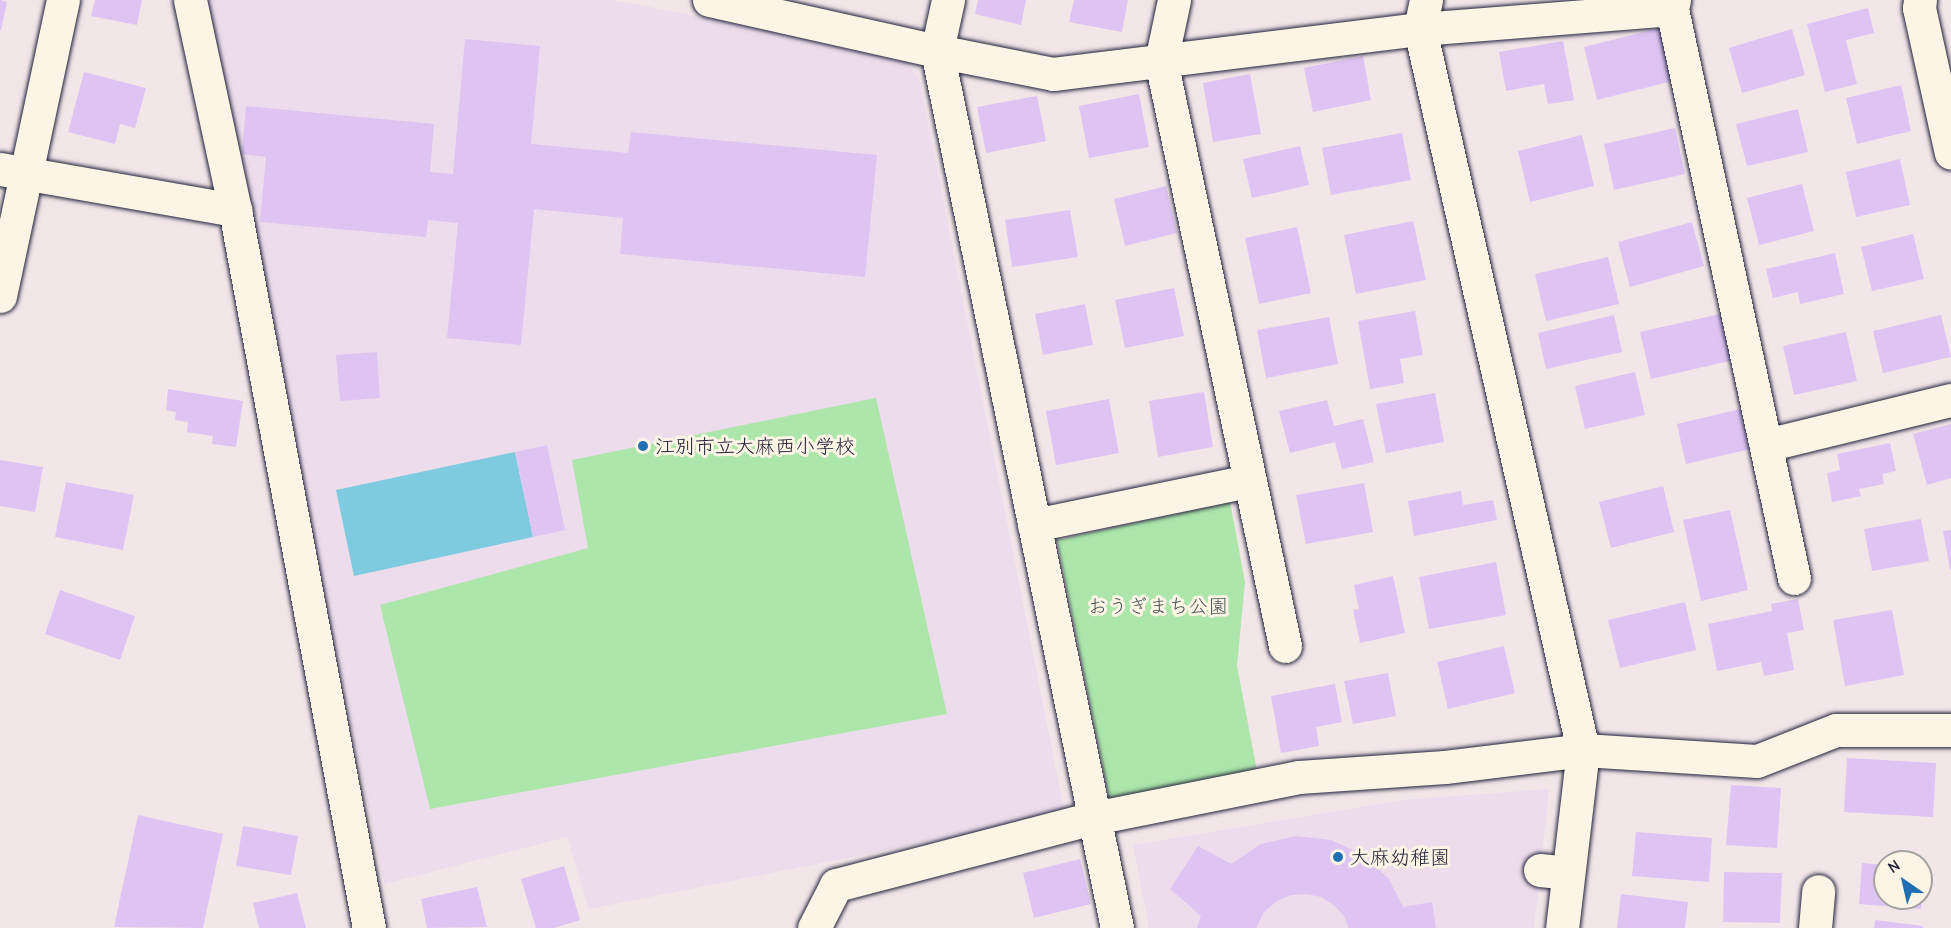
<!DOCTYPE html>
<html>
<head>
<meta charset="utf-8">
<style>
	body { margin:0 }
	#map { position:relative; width:1951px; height:928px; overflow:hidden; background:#f3e6e9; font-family:"Comic Neue","Klee One",sans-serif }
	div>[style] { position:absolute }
	.built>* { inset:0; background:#eddcec }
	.green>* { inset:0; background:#ade6ab }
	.water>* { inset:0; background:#7ecade }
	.building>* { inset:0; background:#dec4f3 }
	.roads { filter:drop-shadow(0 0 2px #22223b) drop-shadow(0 0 2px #22223b) }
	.minor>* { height:33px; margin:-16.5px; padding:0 16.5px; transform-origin:16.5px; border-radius:16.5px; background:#fcf5e5 }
	.dots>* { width:16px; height:16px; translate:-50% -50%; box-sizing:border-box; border:3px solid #fcf5e5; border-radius:50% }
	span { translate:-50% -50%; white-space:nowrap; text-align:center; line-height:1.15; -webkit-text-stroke:6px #fcf5e5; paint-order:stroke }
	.poi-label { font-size:20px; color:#22223b }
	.left { translate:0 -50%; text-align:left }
	.park-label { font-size:20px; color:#455357 }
	.north { position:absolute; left:1873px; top:850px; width:60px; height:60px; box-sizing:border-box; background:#fcf5e5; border:2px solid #a5a1a1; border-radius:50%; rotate:326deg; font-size:16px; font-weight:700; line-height:24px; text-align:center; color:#22223b }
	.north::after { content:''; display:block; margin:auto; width:21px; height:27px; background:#1f6fb2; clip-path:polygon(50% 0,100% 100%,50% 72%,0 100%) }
</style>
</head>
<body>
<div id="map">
	<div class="built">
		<i style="clip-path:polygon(201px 0,613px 0,901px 55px,919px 78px,1065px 815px,589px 909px,567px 837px,384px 884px)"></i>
		<i style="clip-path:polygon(1549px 789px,1534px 928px,1149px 928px,1133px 845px,1402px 800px)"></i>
	</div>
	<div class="green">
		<i style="clip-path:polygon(876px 398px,947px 714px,430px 809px,380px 605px,588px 548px,572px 460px)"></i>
		<i style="clip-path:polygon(1230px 502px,1245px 582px,1237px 666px,1258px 776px,1111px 807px,1057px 540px)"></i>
	</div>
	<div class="water">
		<i style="clip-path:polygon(515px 452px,533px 537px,354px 576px,336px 490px)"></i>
	</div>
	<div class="building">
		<i style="clip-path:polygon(0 0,7px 2px,1px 30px,0 30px)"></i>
		<i style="clip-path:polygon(95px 0,142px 0,137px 25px,91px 16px)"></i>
		<i style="clip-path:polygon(978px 0,1026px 0,1021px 25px,975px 14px)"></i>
		<i style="clip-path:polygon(1074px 0,1128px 0,1122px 32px,1069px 22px)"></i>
		<i style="clip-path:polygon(1868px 8px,1874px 33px,1846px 40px,1857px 84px,1825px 92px,1807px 24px)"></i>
		<i style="clip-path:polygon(1660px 28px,1673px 81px,1597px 100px,1584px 47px)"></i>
		<i style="clip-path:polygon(1792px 29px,1805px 75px,1742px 93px,1729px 48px)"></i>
		<i style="clip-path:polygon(465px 39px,540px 46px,531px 144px,628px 153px,631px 132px,877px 155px,865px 277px,620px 254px,623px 218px,534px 209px,521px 345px,447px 338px,458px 223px,428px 220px,426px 237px,260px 222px,266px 157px,242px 154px,246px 106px,434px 124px,430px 172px,453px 174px)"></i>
		<i style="clip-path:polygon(1563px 41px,1574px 100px,1548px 104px,1544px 84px,1506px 91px,1499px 52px)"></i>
		<i style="clip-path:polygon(1363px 56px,1371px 100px,1313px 112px,1304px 68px)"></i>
		<i style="clip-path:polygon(84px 72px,146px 88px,135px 128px,120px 124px,115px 144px,68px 132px)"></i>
		<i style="clip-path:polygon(1250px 74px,1261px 134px,1213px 142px,1203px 83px)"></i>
		<i style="clip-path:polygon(1901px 85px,1911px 131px,1857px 144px,1846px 98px)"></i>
		<i style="clip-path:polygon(1139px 94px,1149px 147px,1089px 158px,1079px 106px)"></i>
		<i style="clip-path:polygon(1037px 96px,1046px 141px,986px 153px,977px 107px)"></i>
		<i style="clip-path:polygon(1798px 109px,1808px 152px,1747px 166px,1736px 124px)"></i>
		<i style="clip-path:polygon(1675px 128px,1685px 174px,1614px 190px,1604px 144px)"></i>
		<i style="clip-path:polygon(1402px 133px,1411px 180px,1331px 195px,1322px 148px)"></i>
		<i style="clip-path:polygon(1582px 135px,1594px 186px,1530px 202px,1518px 151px)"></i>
		<i style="clip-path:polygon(1300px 146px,1309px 185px,1252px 198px,1243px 159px)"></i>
		<i style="clip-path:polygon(1900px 159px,1910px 205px,1856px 217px,1846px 172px)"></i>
		<i style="clip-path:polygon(1802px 184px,1814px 231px,1759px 245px,1747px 198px)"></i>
		<i style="clip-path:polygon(1166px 186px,1177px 233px,1125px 246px,1114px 199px)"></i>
		<i style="clip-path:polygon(1070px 210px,1078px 257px,1012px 267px,1005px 220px)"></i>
		<i style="clip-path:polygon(1413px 221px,1426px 280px,1356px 294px,1344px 235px)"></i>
		<i style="clip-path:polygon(1692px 222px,1704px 266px,1630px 287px,1618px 242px)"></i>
		<i style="clip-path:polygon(1297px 227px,1311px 293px,1259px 304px,1245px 238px)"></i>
		<i style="clip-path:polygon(1913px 234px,1924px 279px,1872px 291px,1861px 247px)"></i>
		<i style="clip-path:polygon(1835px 253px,1844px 294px,1800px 304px,1798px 292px,1773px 298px,1766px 269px)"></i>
		<i style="clip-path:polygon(1608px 257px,1619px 304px,1546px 321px,1535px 274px)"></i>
		<i style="clip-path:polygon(1174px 288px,1184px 336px,1125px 348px,1115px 300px)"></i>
		<i style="clip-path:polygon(1085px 304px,1093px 345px,1043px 355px,1035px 314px)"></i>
		<i style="clip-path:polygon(1415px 311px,1423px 355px,1400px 359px,1404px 383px,1370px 389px,1358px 321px)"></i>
		<i style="clip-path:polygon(1724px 313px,1734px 360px,1651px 379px,1640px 332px)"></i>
		<i style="clip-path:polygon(1614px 315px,1622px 352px,1546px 369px,1538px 333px)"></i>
		<i style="clip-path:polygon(1941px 315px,1951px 357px,1883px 373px,1873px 331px)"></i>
		<i style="clip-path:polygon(1329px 317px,1338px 364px,1266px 378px,1257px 330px)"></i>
		<i style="clip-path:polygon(1846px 332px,1857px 381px,1794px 395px,1783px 346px)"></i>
		<i style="clip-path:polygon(377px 352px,380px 398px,340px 401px,336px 355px)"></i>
		<i style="clip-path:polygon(1635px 372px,1645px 415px,1585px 429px,1575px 386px)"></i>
		<i style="clip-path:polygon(168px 389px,243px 401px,236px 447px,212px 444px,213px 436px,187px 432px,188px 422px,175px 420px,176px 412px,166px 410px)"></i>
		<i style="clip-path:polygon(1204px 392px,1213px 447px,1158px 457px,1149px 401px)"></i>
		<i style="clip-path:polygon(1435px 393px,1444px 442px,1386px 453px,1376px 404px)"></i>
		<i style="clip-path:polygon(1109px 399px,1119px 453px,1056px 465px,1046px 411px)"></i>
		<i style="clip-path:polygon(1327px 400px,1334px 426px,1363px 419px,1374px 462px,1342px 469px,1335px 442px,1290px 453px,1279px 411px)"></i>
		<i style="clip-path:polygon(1740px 409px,1750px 449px,1686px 464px,1677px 424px)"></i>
		<i style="clip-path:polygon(1951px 424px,1951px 478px,1927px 485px,1913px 434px)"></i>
		<i style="clip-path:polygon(1890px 443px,1896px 471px,1882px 474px,1884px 484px,1859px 489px,1861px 496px,1832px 502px,1827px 473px,1840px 470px,1837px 454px)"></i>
		<i style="clip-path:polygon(547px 445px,565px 530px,533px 537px,515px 452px)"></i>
		<i style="clip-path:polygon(0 460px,43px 467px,35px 512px,0 506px)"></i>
		<i style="clip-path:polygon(66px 482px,134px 495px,123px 550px,55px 537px)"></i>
		<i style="clip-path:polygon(1364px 483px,1373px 532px,1306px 544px,1296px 495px)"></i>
		<i style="clip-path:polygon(1663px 486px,1674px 532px,1611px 548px,1599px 502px)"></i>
		<i style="clip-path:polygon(1461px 491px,1463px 505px,1493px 500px,1497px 520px,1414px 536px,1408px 501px)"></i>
		<i style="clip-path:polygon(1730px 510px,1748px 590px,1701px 601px,1683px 520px)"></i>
		<i style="clip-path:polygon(1921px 519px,1929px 561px,1872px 571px,1864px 529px)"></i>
		<i style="clip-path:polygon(1951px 530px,1951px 570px,1950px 570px,1943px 531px)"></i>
		<i style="clip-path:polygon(1496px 562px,1506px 615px,1429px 629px,1419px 577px)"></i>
		<i style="clip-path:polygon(1393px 576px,1405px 633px,1360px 643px,1353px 610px,1359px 609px,1354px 585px)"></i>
		<i style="clip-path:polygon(60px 590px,135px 616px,120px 660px,45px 634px)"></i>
		<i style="clip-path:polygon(1798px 599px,1804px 630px,1787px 633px,1794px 670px,1764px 676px,1761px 662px,1717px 671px,1708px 624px,1772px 611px,1771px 604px)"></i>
		<i style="clip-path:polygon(1685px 602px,1696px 650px,1620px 668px,1608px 620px)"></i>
		<i style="clip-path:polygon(1892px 610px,1904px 675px,1845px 686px,1833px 620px)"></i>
		<i style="clip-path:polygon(1504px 646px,1515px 693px,1448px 709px,1437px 662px)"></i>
		<i style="clip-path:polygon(1388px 673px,1396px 716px,1353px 724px,1344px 681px)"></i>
		<i style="clip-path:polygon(1335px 684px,1342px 722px,1316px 727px,1319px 746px,1281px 753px,1271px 696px)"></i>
		<i style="clip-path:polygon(1847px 758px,1936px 763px,1933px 817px,1844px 812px)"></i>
		<i style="clip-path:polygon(1731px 785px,1781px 788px,1777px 848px,1726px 845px)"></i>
		<i style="clip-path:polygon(138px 815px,223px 834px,203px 928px,114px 927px)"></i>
		<i style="clip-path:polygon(243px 826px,298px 836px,291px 875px,236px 866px)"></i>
		<i style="clip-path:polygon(1636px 832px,1712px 838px,1709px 882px,1632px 876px)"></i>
		<i style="clip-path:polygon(1295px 836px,1331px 840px,1363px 855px,1389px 879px,1403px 907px,1432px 902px,1436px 928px,1349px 928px,1344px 916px,1334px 905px,1321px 897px,1306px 894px,1291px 895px,1277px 901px,1264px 912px,1256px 928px,1197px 928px,1201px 916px,1170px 889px,1198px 846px,1231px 864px,1261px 844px)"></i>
		<i style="clip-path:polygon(1080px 859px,1091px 904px,1034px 918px,1023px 873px)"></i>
		<i style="clip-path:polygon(1862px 863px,1885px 865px,1885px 898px,1922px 898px,1921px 909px,1859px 904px)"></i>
		<i style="clip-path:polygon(564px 866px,580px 920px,554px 928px,536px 928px,521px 879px)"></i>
		<i style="clip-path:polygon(1724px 872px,1782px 873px,1780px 923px,1723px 922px)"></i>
		<i style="clip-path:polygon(477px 887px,487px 927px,427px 928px,421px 899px)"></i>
		<i style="clip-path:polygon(297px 893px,306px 928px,259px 928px,253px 903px)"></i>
		<i style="clip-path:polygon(1621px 894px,1688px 902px,1685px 928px,1617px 928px)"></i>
		<i style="clip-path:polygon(1875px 920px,1923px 926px,1923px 928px,1874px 928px)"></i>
	</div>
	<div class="roads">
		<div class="minor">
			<i style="left:190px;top:0;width:215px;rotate:77.9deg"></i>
			<i style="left:235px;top:210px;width:730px;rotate:79.43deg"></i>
			<i style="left:709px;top:0;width:234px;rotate:12.6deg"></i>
			<i style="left:937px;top:51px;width:118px;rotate:11.2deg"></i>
			<i style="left:1053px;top:74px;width:370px;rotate:-7deg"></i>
			<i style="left:1420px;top:29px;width:253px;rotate:-4.5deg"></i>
			<i style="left:948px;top:0;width:52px;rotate:102.2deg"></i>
			<i style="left:937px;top:51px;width:895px;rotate:78.4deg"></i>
			<i style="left:1174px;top:0;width:62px;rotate:102deg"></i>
			<i style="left:1161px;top:61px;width:598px;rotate:78.03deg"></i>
			<i style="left:1426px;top:0;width:30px;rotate:102deg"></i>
			<i style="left:1420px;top:29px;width:739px;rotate:77.26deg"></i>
			<i style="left:1583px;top:750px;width:179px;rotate:96.7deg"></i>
			<i style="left:1674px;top:0;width:9px;rotate:103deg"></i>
			<i style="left:1672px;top:9px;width:582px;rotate:77.9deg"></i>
			<i style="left:1920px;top:0;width:8px;rotate:97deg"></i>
			<i style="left:1919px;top:8px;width:148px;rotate:77.6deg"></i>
			<i style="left:0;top:169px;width:239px;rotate:9.9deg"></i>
			<i style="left:0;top:296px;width:303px;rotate:-78deg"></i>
			<i style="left:1766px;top:445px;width:190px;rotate:-13.7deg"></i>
			<i style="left:1034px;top:525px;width:219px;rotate:-11.6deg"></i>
			<i style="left:1540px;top:870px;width:28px;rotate:6deg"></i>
			<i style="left:814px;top:928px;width:48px;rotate:-62.9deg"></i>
			<i style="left:836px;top:885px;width:267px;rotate:-14.6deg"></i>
			<i style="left:1094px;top:818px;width:209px;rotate:-11.3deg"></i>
			<i style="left:1299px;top:777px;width:146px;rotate:-3.9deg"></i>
			<i style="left:1445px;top:767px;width:139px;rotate:-7deg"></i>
			<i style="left:1583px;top:750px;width:174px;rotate:3.6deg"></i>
			<i style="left:1757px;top:761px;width:85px;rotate:-21.4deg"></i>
			<i style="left:1836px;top:730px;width:115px"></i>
			<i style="left:1815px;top:928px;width:37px;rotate:-85deg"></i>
		</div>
	</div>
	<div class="dots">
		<i style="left:643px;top:446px;background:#1f6fb2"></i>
		<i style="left:1338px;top:857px;background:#1f6fb2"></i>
	</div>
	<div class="poi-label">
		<span class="left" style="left:655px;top:446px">江別市立大麻西小学校</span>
		<span class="left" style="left:1350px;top:857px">大麻幼稚園</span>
	</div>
	<div class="park-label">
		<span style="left:1158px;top:606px">おうぎまち公園</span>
	</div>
	<div class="north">N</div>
</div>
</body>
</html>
